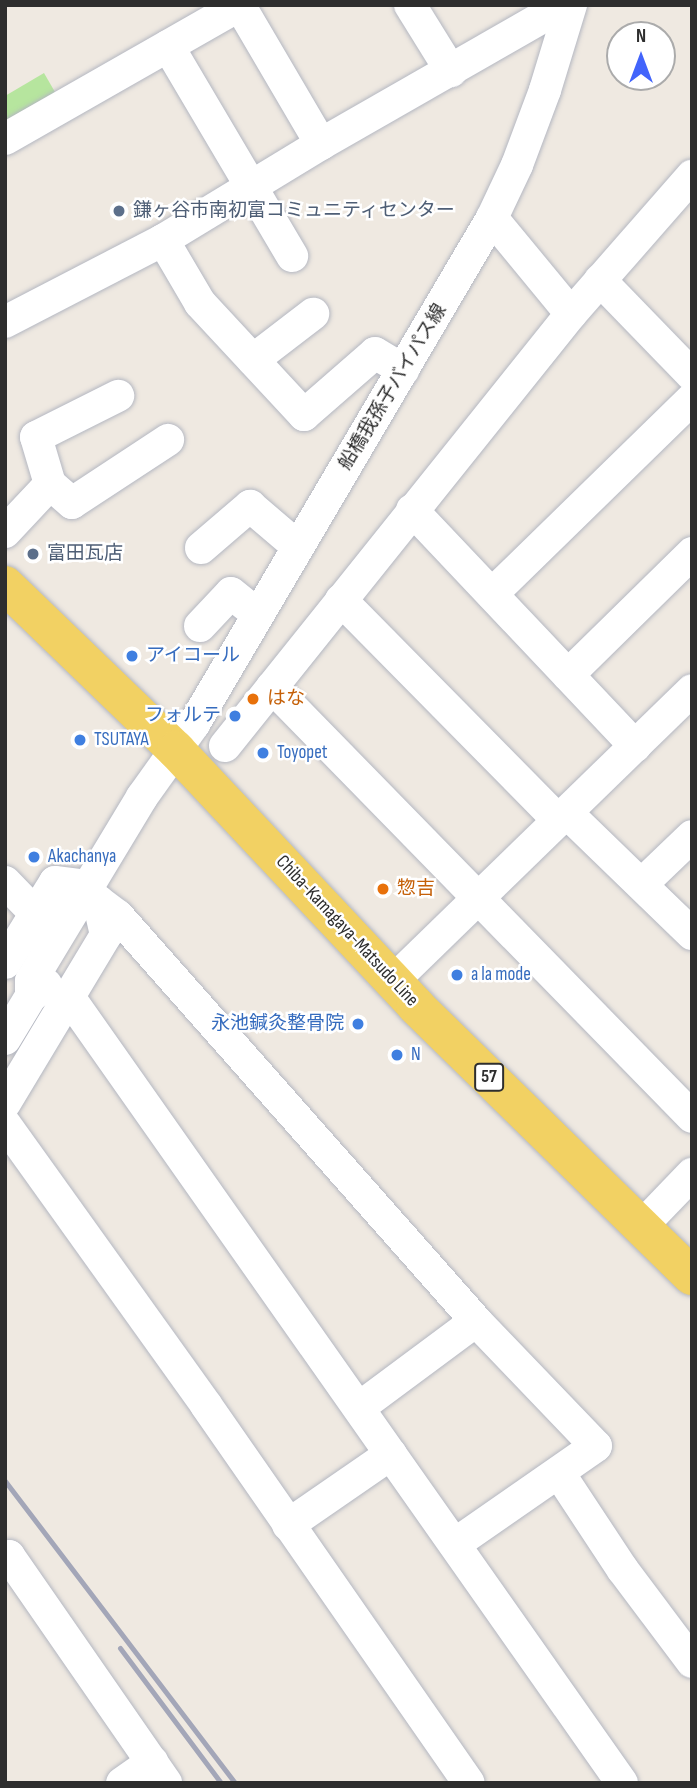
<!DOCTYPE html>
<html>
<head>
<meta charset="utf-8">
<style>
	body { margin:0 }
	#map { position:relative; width:697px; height:1788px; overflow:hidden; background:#efe9e1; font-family:"Sofia Sans Condensed","Noto Sans JP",sans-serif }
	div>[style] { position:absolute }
	.green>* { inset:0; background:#b6e59e }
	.roads { filter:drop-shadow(0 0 2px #b4b7c1) drop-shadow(0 0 2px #b4b7c1) }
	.minor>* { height:32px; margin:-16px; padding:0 16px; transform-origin:16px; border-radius:16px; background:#fff }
	.major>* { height:38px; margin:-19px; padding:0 19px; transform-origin:19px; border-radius:19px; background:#f2d163 }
	.rail>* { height:5px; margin:-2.5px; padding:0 2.5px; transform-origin:2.5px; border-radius:2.5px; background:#a3a6b8 }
	.dots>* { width:19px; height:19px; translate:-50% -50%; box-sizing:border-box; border:4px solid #fff; border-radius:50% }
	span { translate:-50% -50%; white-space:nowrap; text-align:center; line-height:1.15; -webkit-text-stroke:5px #fff; paint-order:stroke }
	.shield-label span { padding:2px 5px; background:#fff; border:2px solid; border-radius:5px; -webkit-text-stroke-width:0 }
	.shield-label { font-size:18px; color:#2e2e2e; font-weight:700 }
	.service-label { font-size:19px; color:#4e5e75 }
	.left { translate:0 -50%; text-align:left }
	.street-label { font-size:19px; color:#2e2e2e }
	.shop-label { font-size:19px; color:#366cbe }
	.right { translate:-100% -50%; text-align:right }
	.food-label { font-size:19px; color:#c56008 }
	.frame { position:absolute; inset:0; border:7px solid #2e2e2e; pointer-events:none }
	.north { position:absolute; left:606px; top:21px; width:70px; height:70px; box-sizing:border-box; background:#fff; border:2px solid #ababab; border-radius:50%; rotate:0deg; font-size:19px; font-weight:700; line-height:28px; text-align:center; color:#2e2e2e }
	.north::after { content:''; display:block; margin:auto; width:24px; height:32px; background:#4264fb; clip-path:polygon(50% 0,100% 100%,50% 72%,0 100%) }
</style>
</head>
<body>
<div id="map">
	<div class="green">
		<i style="clip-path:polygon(44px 73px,59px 99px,5px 123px,5px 96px)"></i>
	</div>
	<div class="roads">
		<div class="minor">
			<i style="left:410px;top:5px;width:78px;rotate:58.2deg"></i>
			<i style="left:240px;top:6px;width:160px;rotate:59.6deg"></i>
			<i style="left:168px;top:46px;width:244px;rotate:59.4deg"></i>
			<i style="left:5px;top:139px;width:271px;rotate:-29.7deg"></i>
			<i style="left:492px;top:218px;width:124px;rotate:50.5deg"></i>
			<i style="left:163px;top:240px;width:73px;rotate:59.6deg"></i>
			<i style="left:200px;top:303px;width:153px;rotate:47.1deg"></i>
			<i style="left:304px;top:415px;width:94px;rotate:-41.1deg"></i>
			<i style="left:375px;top:353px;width:33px;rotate:31deg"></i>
			<i style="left:600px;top:280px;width:132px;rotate:45.9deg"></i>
			<i style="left:5px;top:322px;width:178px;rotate:-27.4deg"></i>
			<i style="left:163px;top:240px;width:185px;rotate:-31.3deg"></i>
			<i style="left:321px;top:144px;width:280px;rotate:-29.8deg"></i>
			<i style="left:253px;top:360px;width:76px;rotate:-37.5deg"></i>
			<i style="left:50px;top:484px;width:29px;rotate:41deg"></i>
			<i style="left:72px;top:503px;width:115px;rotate:-33.3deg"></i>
			<i style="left:412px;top:510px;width:325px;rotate:46.6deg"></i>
			<i style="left:5px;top:532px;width:66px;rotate:-46.8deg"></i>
			<i style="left:50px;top:484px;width:49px;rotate:-106.6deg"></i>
			<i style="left:36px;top:437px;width:92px;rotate:-26.6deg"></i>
			<i style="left:201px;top:548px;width:65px;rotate:-40.6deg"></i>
			<i style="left:250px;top:506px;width:63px;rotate:40.5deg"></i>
			<i style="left:492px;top:594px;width:279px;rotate:-44.3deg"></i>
			<i style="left:341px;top:600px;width:310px;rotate:45.4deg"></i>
			<i style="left:200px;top:626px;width:45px;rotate:-46.8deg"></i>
			<i style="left:231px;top:593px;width:33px;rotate:39deg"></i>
			<i style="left:568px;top:675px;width:174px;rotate:-44.5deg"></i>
			<i style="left:272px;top:687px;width:601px;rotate:45.67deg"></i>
			<i style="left:225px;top:746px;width:553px;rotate:-51.31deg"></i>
			<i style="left:571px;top:314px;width:184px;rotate:-48.8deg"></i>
			<i style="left:567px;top:813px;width:174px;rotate:44.1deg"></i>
			<i style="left:5px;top:882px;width:45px;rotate:45.9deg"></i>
			<i style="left:642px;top:884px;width:69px;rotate:-43.8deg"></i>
			<i style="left:98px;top:901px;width:25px;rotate:37deg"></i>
			<i style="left:118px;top:916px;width:541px;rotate:48.52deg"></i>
			<i style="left:476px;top:1321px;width:173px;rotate:46.2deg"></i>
			<i style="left:596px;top:1446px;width:172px;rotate:145.2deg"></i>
			<i style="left:5px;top:963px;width:95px;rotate:-58.3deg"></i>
			<i style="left:55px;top:882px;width:34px;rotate:7deg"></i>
			<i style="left:393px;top:981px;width:417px;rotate:-44.2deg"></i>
			<i style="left:31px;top:996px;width:15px;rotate:-90deg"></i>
			<i style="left:31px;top:981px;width:215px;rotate:-58.9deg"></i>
			<i style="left:142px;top:797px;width:90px;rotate:-54.5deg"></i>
			<i style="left:194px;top:724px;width:587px;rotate:-59.5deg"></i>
			<i style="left:492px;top:218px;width:59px;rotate:-64.7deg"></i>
			<i style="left:517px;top:165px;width:80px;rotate:-69.5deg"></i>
			<i style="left:545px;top:90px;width:89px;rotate:-73deg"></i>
			<i style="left:69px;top:997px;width:961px;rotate:54.87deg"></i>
			<i style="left:5px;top:1039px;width:50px;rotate:-58.8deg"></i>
			<i style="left:31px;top:996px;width:19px;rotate:-36deg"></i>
			<i style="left:5px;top:1103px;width:196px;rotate:-59deg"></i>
			<i style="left:106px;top:935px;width:35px;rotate:-103deg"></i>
			<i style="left:5px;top:1124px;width:345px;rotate:54.4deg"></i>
			<i style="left:206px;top:1405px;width:460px;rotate:55.2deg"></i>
			<i style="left:641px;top:1227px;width:74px;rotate:-46.1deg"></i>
			<i style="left:360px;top:1407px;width:144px;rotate:-36.6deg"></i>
			<i style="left:559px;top:1473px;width:116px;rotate:56.6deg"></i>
			<i style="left:623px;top:1570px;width:115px;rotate:53.1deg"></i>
			<i style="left:288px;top:1525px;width:125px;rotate:-34.6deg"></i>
			<i style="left:5px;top:1559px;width:5px;rotate:-37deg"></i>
			<i style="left:9px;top:1556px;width:276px;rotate:55.3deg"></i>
			<i style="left:122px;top:1783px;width:37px;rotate:-35deg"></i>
		</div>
		<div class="major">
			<i style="left:5px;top:585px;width:238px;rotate:44deg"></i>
			<i style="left:176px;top:750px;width:351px;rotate:46.8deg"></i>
			<i style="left:416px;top:1006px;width:386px;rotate:44.4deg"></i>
		</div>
	</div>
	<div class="rail">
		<i style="left:5px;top:1481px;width:380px;rotate:52.7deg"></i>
		<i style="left:120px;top:1648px;width:169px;rotate:53.2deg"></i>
	</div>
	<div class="dots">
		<i style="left:119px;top:211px;background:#5c6f8a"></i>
		<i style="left:33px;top:554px;background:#5c6f8a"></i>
		<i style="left:132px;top:656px;background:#3f7fe0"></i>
		<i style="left:253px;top:699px;background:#e8710a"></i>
		<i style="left:235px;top:716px;background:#3f7fe0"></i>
		<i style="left:80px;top:740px;background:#3f7fe0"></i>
		<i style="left:263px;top:753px;background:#3f7fe0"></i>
		<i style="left:34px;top:857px;background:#3f7fe0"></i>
		<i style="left:383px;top:889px;background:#e8710a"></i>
		<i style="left:457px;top:975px;background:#3f7fe0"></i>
		<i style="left:358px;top:1024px;background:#3f7fe0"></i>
		<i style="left:397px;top:1055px;background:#3f7fe0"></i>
	</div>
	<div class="shield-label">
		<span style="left:489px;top:1077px">57</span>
	</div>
	<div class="service-label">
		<span class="left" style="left:133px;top:211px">鎌ヶ谷市南初富コミュニティセンター</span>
		<span class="left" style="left:47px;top:554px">富田瓦店</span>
	</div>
	<div class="street-label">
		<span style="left:393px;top:387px;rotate:-59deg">船橋我孫子バイパス線</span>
		<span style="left:347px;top:931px;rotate:47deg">Chiba-Kamagaya-Matsudo Line</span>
	</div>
	<div class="shop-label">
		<span class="left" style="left:146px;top:656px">アイコール</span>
		<span class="right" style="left:221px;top:716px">フォルテ</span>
		<span class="left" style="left:94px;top:740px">TSUTAYA</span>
		<span class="left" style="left:277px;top:753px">Toyopet</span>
		<span class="left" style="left:48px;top:857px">Akachanya</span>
		<span class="left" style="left:471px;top:975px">a la mode</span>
		<span class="right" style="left:344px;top:1024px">永池鍼灸整骨院</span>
		<span class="left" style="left:411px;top:1055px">N</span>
	</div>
	<div class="food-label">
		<span class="left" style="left:267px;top:699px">はな</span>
		<span class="left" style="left:397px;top:889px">惣吉</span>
	</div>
	<div class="frame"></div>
	<div class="north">N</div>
</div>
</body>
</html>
